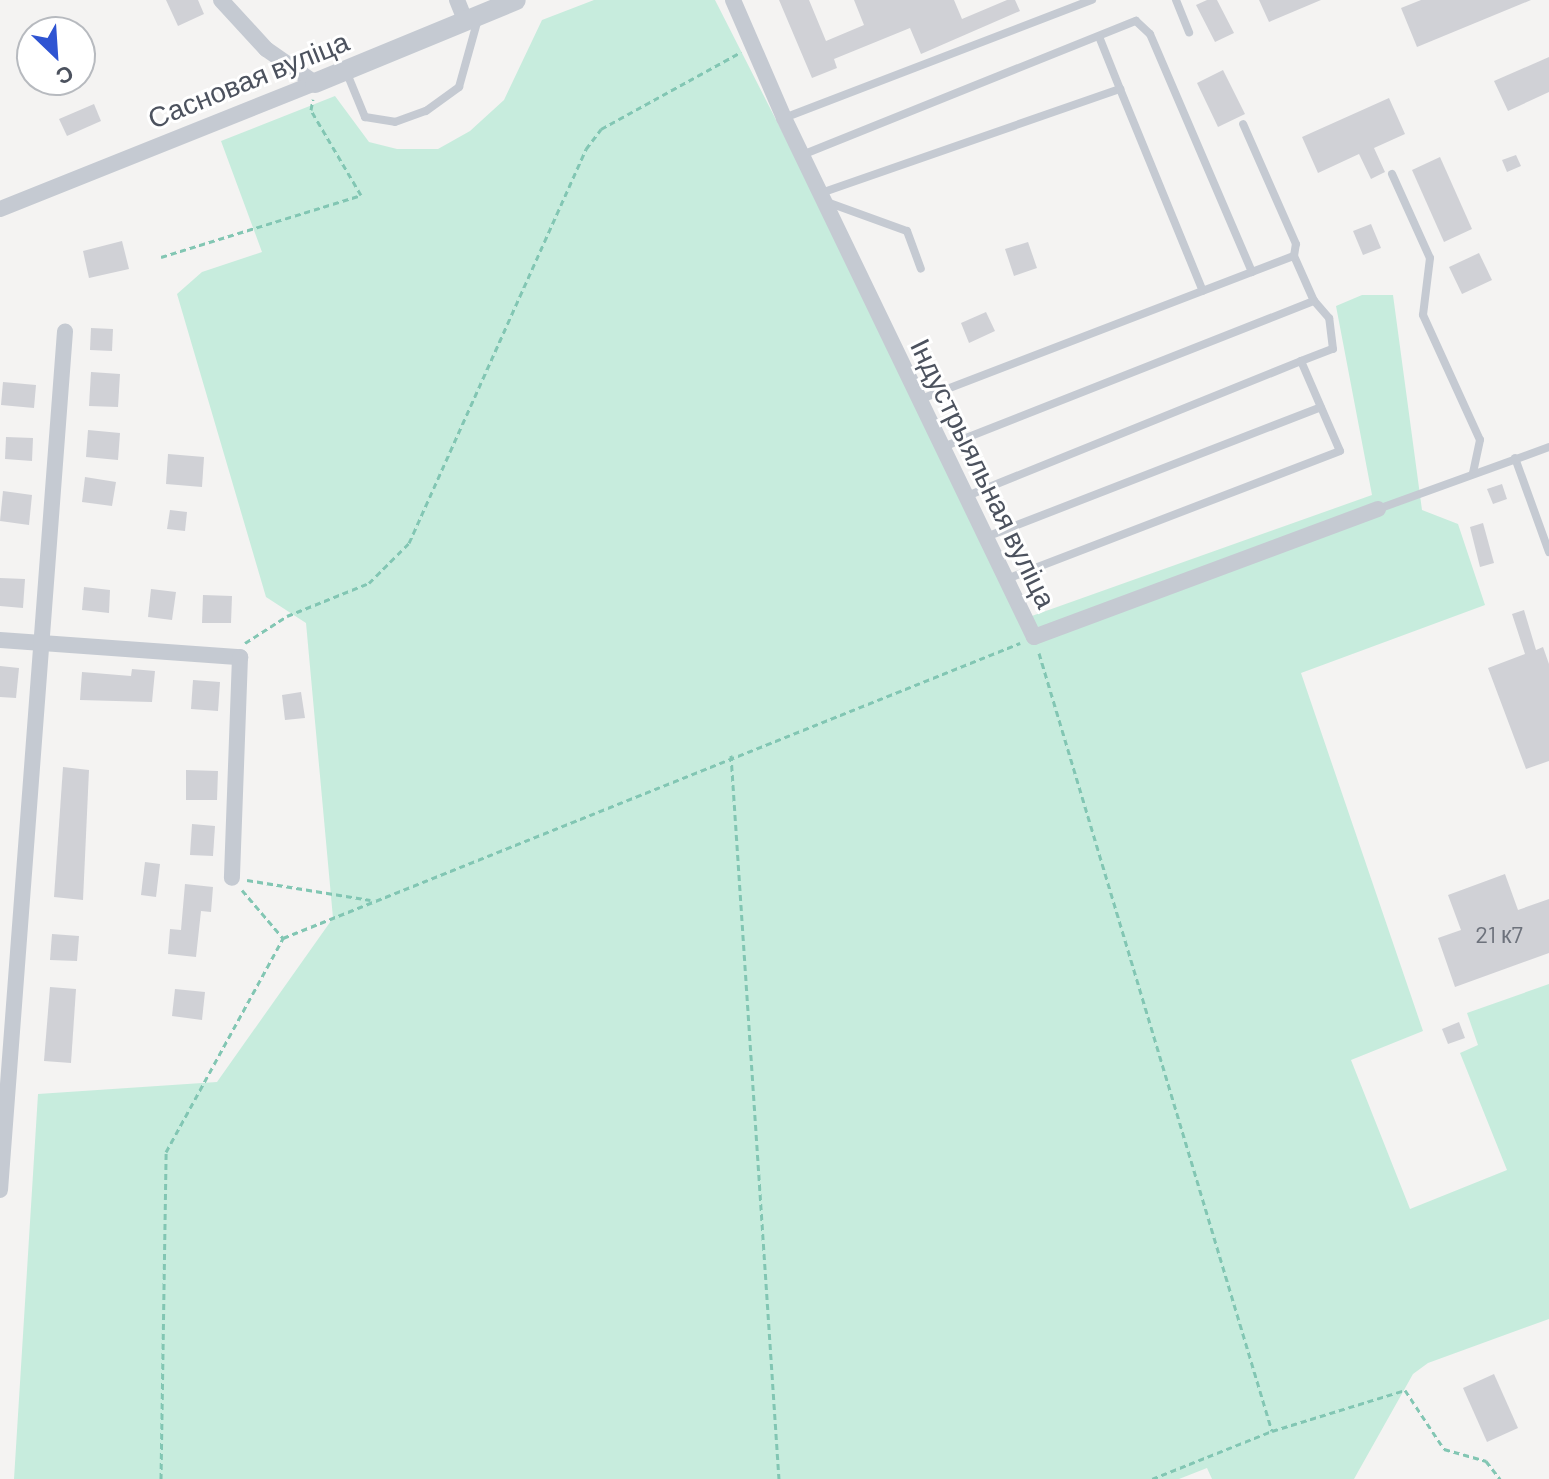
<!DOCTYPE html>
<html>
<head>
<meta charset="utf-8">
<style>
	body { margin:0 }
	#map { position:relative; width:1549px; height:1479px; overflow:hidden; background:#f4f3f2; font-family:Barlow,sans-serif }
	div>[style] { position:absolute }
	.green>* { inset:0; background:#c7ecdd }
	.building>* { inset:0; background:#d0d1d6 }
	.path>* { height:3px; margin-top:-1.5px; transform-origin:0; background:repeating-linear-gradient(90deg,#82c6b3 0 6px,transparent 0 10px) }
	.service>* { height:8px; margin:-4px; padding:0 4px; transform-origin:4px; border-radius:4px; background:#c5cad2 }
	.minor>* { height:16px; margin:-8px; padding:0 8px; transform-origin:8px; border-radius:8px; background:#c5cad2 }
	.tertiary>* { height:20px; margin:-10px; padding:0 10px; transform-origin:10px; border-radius:10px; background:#c5cad2 }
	span { translate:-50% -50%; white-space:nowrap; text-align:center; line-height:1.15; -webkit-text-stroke:6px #fff; paint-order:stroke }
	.number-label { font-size:24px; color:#6d727c }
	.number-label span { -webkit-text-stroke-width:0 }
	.street-label { font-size:28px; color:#4c525e }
	.north { position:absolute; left:16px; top:16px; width:80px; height:80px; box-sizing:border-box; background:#fff; border:2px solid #b7babf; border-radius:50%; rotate:155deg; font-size:22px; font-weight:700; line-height:32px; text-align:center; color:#4c525e }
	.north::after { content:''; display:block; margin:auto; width:28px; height:36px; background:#2f54d2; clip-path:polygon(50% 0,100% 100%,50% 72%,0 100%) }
</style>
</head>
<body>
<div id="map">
	<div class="green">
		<i style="clip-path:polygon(594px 0,715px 0,1029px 617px,1372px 495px,1336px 306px,1362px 295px,1393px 295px,1422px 510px,1458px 524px,1485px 605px,1301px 673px,1423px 1031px,1351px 1060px,1410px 1209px,1507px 1170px,1460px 1053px,1478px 1045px,1467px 1013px,1549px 984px,1549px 1319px,1428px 1363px,1413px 1374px,1354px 1479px,1212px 1479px,1207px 1468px,1179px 1479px,14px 1479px,38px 1094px,217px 1082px,333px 918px,306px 623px,266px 597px,177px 294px,202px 272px,262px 252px,221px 141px,335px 96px,369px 142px,397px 149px,438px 149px,470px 131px,504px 100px,542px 20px)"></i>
	</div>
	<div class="building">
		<i style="clip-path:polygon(166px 0,198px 0,204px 14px,178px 26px)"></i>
		<i style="clip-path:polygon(779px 0,809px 0,826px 41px,864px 25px,854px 0,954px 0,962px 19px,1007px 0,1015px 0,1020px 11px,921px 54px,910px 28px,834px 59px,837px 68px,812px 78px)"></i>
		<i style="clip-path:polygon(1207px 0,1217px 0,1234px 33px,1215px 42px,1196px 5px)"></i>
		<i style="clip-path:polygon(1259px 0,1321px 0,1269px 22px)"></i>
		<i style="clip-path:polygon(1421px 0,1531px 0,1417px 47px,1401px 8px)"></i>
		<i style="clip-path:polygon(1549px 57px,1549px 92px,1508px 111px,1494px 81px)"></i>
		<i style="clip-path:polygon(1223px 70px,1245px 114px,1218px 127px,1197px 83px)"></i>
		<i style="clip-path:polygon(1389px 98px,1405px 134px,1374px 148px,1385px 172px,1371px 179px,1359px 154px,1318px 173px,1302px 137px)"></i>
		<i style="clip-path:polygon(94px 104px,101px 121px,67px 136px,59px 119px)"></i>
		<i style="clip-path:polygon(1516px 155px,1521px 166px,1507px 172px,1502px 160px)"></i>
		<i style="clip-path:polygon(1440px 157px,1472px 229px,1444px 242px,1412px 170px)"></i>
		<i style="clip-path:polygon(1371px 224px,1381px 248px,1363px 255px,1353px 231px)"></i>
		<i style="clip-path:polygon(122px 241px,129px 269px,89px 278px,83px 251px)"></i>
		<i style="clip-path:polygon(1028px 242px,1037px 268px,1014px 276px,1005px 249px)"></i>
		<i style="clip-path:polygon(1479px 253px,1492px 280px,1462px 294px,1449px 267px)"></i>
		<i style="clip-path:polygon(986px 312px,995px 331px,969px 343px,961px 323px)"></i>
		<i style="clip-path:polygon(91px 328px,113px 329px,112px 351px,90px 350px)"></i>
		<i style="clip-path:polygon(91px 372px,120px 374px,118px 407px,89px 406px)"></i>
		<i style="clip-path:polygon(3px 382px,36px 385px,34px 408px,1px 405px)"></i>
		<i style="clip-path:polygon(88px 430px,120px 433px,118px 460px,86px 457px)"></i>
		<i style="clip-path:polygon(6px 437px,33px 438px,32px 461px,5px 459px)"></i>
		<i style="clip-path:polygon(168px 454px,204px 457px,202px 487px,166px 484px)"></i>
		<i style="clip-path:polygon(85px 477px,116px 482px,112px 506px,82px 502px)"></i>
		<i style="clip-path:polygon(1502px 484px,1507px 499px,1493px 504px,1487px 489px)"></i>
		<i style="clip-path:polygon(3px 491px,32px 495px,29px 525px,0 521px)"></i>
		<i style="clip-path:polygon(170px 510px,187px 512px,185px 531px,167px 529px)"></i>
		<i style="clip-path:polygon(1483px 523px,1494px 563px,1480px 567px,1470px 527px)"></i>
		<i style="clip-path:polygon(0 578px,25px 579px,23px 608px,0 606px)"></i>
		<i style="clip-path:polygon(84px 587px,110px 590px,109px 613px,82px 610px)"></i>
		<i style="clip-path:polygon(151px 589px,176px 592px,172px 620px,148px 617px)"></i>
		<i style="clip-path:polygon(203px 595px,232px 596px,231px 623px,202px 623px)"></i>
		<i style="clip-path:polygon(1524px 610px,1536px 650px,1543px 647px,1549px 664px,1549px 761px,1526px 769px,1488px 668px,1525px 654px,1512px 614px)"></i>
		<i style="clip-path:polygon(0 666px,19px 668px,16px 698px,0 697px)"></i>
		<i style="clip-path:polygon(132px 669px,155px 671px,152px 702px,80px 700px,82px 672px,131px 676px)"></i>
		<i style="clip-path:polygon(193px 680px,220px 682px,218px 711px,191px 709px)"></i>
		<i style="clip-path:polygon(301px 692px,305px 718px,285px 720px,282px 695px)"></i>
		<i style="clip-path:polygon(63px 767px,89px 770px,83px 900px,54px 897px)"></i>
		<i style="clip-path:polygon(186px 770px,218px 771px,217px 800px,186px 800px)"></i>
		<i style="clip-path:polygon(192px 824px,215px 826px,213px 856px,190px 855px)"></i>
		<i style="clip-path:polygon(145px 862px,160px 864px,156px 897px,141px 895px)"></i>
		<i style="clip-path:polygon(1505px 874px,1518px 910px,1549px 899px,1549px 953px,1455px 987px,1438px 938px,1461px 930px,1448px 895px)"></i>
		<i style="clip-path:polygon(185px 884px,213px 887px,211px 912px,201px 911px,196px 957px,168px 954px,170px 929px,181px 930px)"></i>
		<i style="clip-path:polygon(52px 934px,79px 936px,77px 961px,50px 960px)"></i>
		<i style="clip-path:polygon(50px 987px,76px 989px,71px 1063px,44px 1061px)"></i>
		<i style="clip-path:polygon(175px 989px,205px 992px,202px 1020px,172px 1016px)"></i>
		<i style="clip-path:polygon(1459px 1022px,1465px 1038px,1448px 1044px,1442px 1029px)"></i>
		<i style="clip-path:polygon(1494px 1374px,1518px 1428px,1487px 1442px,1463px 1388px)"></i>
	</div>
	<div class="path">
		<i style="left:161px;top:257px;width:209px;rotate:-17.2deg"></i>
		<i style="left:361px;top:195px;width:99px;rotate:-120.5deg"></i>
		<i style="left:311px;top:110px;width:11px;rotate:-80deg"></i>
		<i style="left:245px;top:643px;width:50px;rotate:-32.7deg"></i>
		<i style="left:287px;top:616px;width:88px;rotate:-21.9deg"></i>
		<i style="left:369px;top:583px;width:57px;rotate:-45deg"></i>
		<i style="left:409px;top:543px;width:432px;rotate:-65.8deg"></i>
		<i style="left:586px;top:149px;width:25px;rotate:-53deg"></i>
		<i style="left:601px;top:129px;width:160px;rotate:-28.8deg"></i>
		<i style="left:1039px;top:653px;width:812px;rotate:73.33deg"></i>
		<i style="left:731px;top:755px;width:726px;rotate:86.21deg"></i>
		<i style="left:247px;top:880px;width:125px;rotate:9.2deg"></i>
		<i style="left:242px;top:890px;width:63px;rotate:49.5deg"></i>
		<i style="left:161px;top:1479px;width:327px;rotate:-89.1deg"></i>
		<i style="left:166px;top:1152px;width:244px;rotate:-61.3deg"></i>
		<i style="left:283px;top:938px;width:794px;rotate:-21.81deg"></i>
		<i style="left:1152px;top:1479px;width:129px;rotate:-21.8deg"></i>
		<i style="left:1272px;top:1431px;width:139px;rotate:-17.1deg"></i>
		<i style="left:1405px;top:1390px;width:71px;rotate:56.5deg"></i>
		<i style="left:1444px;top:1449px;width:44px;rotate:15.9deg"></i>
		<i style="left:1486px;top:1461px;width:23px;rotate:52deg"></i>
	</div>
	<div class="service">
		<i style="left:1176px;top:0;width:35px;rotate:68deg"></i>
		<i style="left:1100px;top:39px;width:54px;rotate:68.2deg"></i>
		<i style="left:346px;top:71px;width:50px;rotate:67.6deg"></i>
		<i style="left:365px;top:117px;width:30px;rotate:9deg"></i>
		<i style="left:395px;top:122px;width:33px;rotate:-20deg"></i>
		<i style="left:426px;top:111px;width:41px;rotate:-36deg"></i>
		<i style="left:459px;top:87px;width:71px;rotate:-74.4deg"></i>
		<i style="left:784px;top:118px;width:330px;rotate:-21deg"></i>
		<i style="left:802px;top:155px;width:360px;rotate:-21.9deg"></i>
		<i style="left:1136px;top:21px;width:19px;rotate:43deg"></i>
		<i style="left:1150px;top:34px;width:259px;rotate:66.8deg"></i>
		<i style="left:1392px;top:174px;width:92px;rotate:65.7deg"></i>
		<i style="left:1430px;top:258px;width:57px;rotate:97deg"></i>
		<i style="left:1423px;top:315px;width:137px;rotate:65.5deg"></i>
		<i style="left:1480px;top:440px;width:34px;rotate:102deg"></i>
		<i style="left:821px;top:193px;width:317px;rotate:-19.2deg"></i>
		<i style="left:1120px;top:89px;width:218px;rotate:67.7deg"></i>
		<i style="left:824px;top:201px;width:88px;rotate:19.9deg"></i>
		<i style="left:907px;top:231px;width:40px;rotate:69.8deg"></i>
		<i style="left:1301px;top:361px;width:34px;rotate:-21deg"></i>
		<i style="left:1333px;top:349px;width:31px;rotate:-97deg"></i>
		<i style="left:1329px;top:318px;width:23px;rotate:-131deg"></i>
		<i style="left:921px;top:399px;width:399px;rotate:-21deg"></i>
		<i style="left:943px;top:447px;width:399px;rotate:-21.5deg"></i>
		<i style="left:1314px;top:301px;width:49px;rotate:-114deg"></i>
		<i style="left:1294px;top:256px;width:12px;rotate:-81deg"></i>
		<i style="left:1296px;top:244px;width:131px;rotate:-113.8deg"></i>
		<i style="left:1515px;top:458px;width:100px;rotate:70.1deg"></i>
		<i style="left:967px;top:496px;width:360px;rotate:-22deg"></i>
		<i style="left:1301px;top:361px;width:98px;rotate:66.6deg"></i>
		<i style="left:1340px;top:451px;width:358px;rotate:159deg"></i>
		<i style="left:1378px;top:509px;width:182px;rotate:-19.9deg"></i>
		<i style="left:986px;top:537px;width:359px;rotate:-21.2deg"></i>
	</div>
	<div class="minor">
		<i style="left:221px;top:0;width:67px;rotate:47.4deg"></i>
		<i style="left:266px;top:49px;width:60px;rotate:34.8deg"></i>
		<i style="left:457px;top:0;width:22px;rotate:68deg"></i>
		<i style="left:733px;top:0;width:129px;rotate:66.6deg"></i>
		<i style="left:784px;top:118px;width:576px;rotate:64.28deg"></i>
		<i style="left:1034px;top:637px;width:367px;rotate:-20.4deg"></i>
		<i style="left:0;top:209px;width:339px;rotate:-21.8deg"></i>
		<i style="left:0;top:640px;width:241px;rotate:4.1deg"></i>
		<i style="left:240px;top:657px;width:221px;rotate:92.1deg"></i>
		<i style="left:0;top:1190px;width:861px;rotate:-85.67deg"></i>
	</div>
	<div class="tertiary">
		<i style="left:315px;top:83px;width:217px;rotate:-22.4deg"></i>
	</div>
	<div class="number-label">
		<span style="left:1499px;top:934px">21 к7</span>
	</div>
	<div class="street-label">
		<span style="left:248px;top:79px;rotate:-22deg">Сасновая вуліца</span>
		<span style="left:984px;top:473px;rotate:64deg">Індустрыяльная вуліца</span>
	</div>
	<div class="north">С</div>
</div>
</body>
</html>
